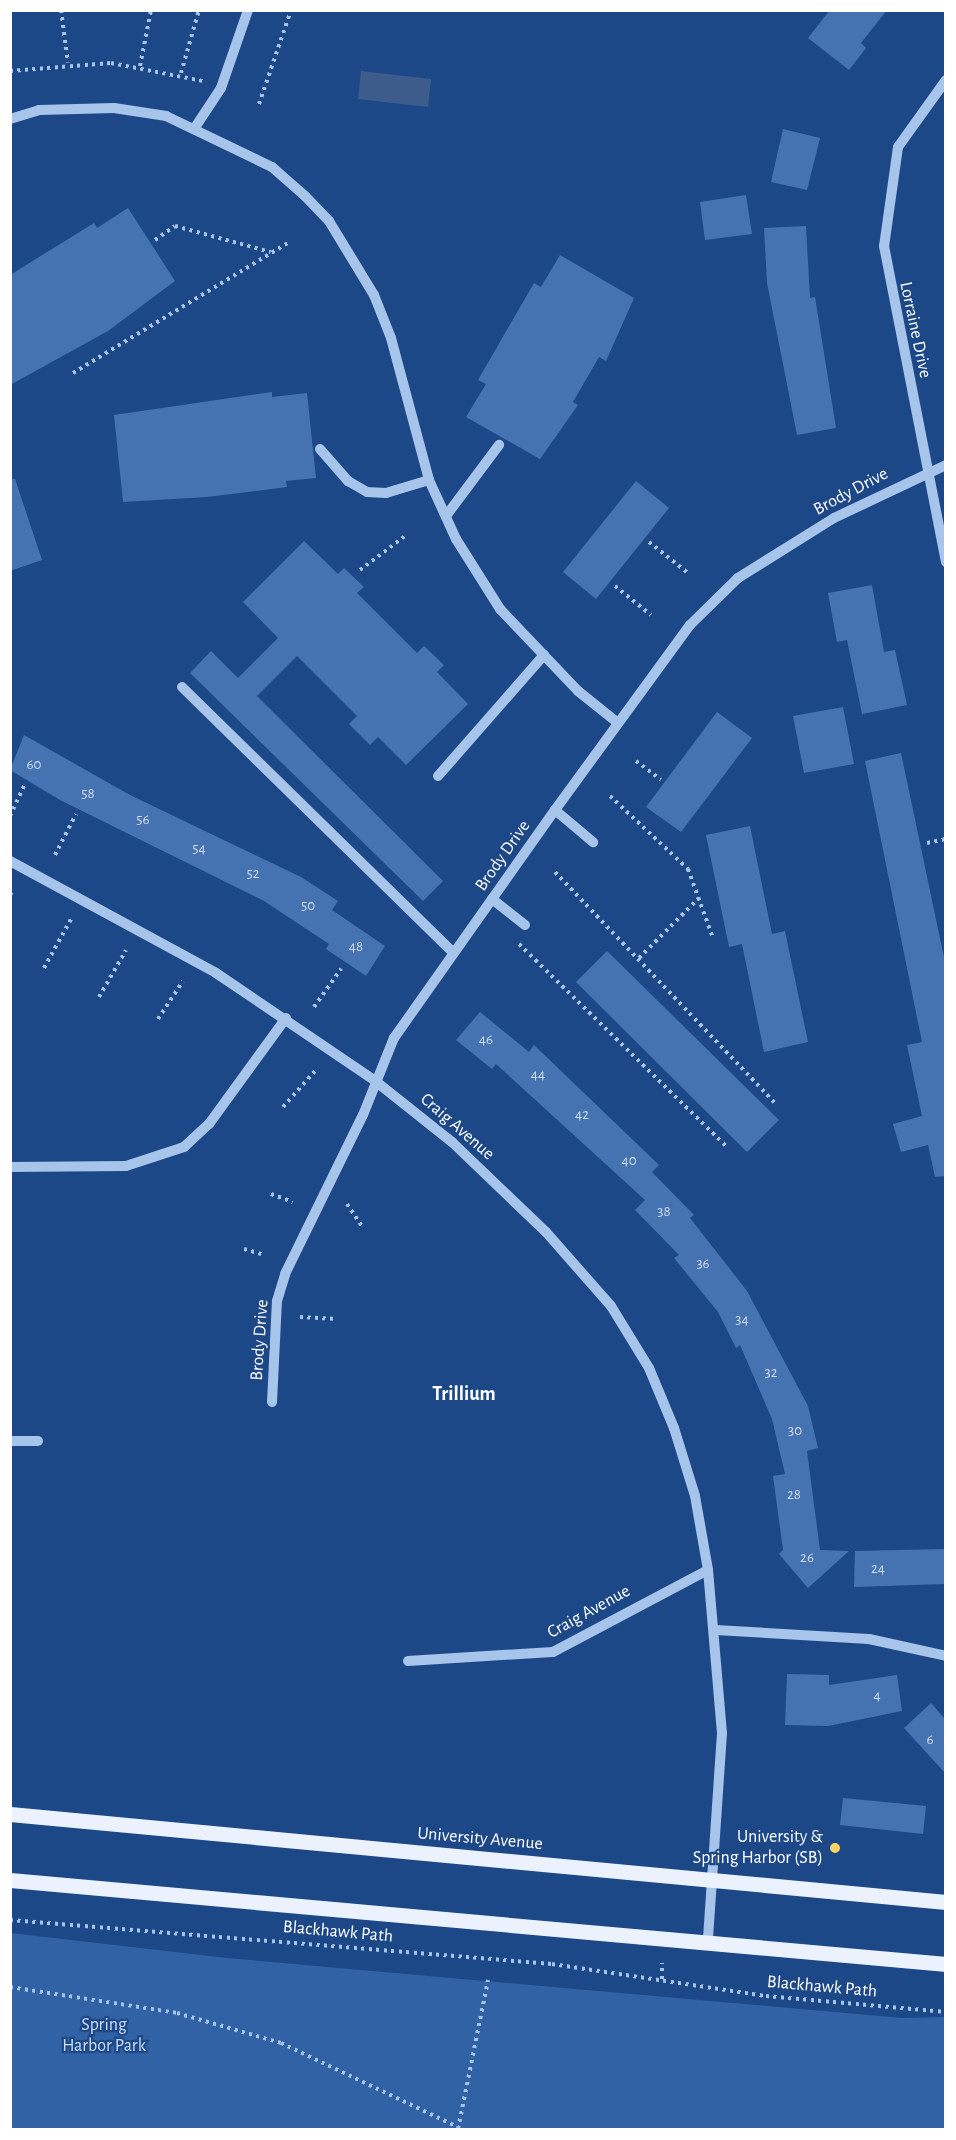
<!DOCTYPE html>
<html>
<head>
<meta charset="utf-8">
<style>
	body { margin:0 }
	#map { position:relative; width:956px; height:2140px; overflow:hidden; background:#1d4888; font-family:"Alegreya Sans",sans-serif }
	div>[style] { position:absolute }
	.green>* { inset:0; background:#3062a5 }
	.water>* { inset:0; background:#3d5c8b }
	.building>* { inset:0; background:#4572b0 }
	.path>* { height:4px; margin-top:-2px; transform-origin:0; background:repeating-linear-gradient(90deg,#a7c4eb 0 3px,transparent 0 7.5px) }
	.minor>* { height:10px; margin:-5px; padding:0 5px; transform-origin:5px; border-radius:5px; background:#a7c4eb }
	.major>* { height:15px; margin:-7.5px; padding:0 7.5px; transform-origin:7.5px; border-radius:7.5px; background:#ebf2fe }
	.dots>* { width:16px; height:16px; translate:-50% -50%; box-sizing:border-box; border:3px solid #1d4888; border-radius:50% }
	span { translate:-50% -50%; white-space:nowrap; text-align:center; line-height:1.15; -webkit-text-stroke:4.5px #1d4888; paint-order:stroke }
	.number-label { font-size:15px; color:#d0dceb }
	.number-label span { -webkit-text-stroke-width:0 }
	.street-label { font-size:18px; color:#fff }
	.poi-label { font-size:18px; color:#fff }
	.right { translate:-100% -50%; text-align:right }
	.park-label { font-size:18px; color:#ccdef8 }
	.neighbourhood-label { font-size:20px; color:#fff; font-weight:700 }
	.frame { position:absolute; inset:0; border:12px solid #fff; pointer-events:none }
</style>
</head>
<body>
<div id="map">
	<div class="green">
		<i style="clip-path:polygon(11px 1933px,227px 1958px,902px 2018px,945px 2017px,945px 2129px,11px 2129px)"></i>
	</div>
	<div class="water">
		<i style="clip-path:polygon(361px 71px,431px 79px,428px 107px,358px 99px)"></i>
	</div>
	<div class="building">
		<i style="clip-path:polygon(830px 10px,887px 10px,861px 43px,866px 48px,849px 70px,808px 38px)"></i>
		<i style="clip-path:polygon(783px 129px,820px 138px,807px 190px,771px 182px)"></i>
		<i style="clip-path:polygon(746px 195px,752px 234px,705px 240px,700px 202px)"></i>
		<i style="clip-path:polygon(128px 208px,175px 281px,108px 331px,10px 385px,10px 275px,94px 223px,97px 228px)"></i>
		<i style="clip-path:polygon(806px 226px,810px 298px,815px 297px,836px 428px,797px 435px,767px 283px,764px 228px)"></i>
		<i style="clip-path:polygon(560px 255px,634px 298px,606px 361px,599px 357px,573px 402px,578px 405px,540px 459px,466px 417px,486px 384px,478px 380px,534px 283px,541px 287px)"></i>
		<i style="clip-path:polygon(272px 392px,272px 397px,307px 393px,316px 478px,286px 481px,287px 487px,207px 497px,123px 502px,114px 415px)"></i>
		<i style="clip-path:polygon(10px 479px,15px 479px,42px 560px,10px 571px)"></i>
		<i style="clip-path:polygon(636px 481px,669px 508px,596px 599px,563px 572px)"></i>
		<i style="clip-path:polygon(304px 541px,338px 574px,344px 568px,364px 587px,357px 593px,417px 653px,424px 646px,444px 665px,437px 672px,468px 704px,406px 765px,378px 737px,370px 745px,349px 724px,357px 716px,297px 656px,257px 696px,443px 881px,423px 901px,190px 673px,211px 651px,238px 678px,278px 638px,243px 602px)"></i>
		<i style="clip-path:polygon(872px 585px,884px 652px,895px 650px,907px 705px,862px 714px,847px 640px,837px 642px,828px 593px)"></i>
		<i style="clip-path:polygon(843px 707px,854px 764px,804px 773px,793px 716px)"></i>
		<i style="clip-path:polygon(717px 712px,752px 738px,681px 832px,646px 807px)"></i>
		<i style="clip-path:polygon(24px 735px,130px 795px,301px 877px,338px 901px,332px 910px,385px 946px,366px 976px,326px 949px,329px 944px,264px 901px,60px 800px,10px 770px)"></i>
		<i style="clip-path:polygon(901px 753px,945px 962px,945px 1176px,935px 1177px,928px 1145px,901px 1152px,893px 1124px,922px 1116px,907px 1045px,922px 1042px,865px 761px)"></i>
		<i style="clip-path:polygon(750px 826px,772px 934px,785px 931px,808px 1042px,764px 1052px,742px 944px,729px 947px,706px 835px)"></i>
		<i style="clip-path:polygon(607px 951px,779px 1120px,747px 1152px,576px 982px)"></i>
		<i style="clip-path:polygon(480px 1012px,529px 1052px,534px 1045px,659px 1165px,652px 1172px,694px 1215px,690px 1218px,747px 1291px,808px 1406px,818px 1448px,807px 1451px,820px 1550px,849px 1551px,808px 1588px,779px 1554px,783px 1550px,773px 1476px,785px 1474px,772px 1419px,740px 1345px,736px 1348px,718px 1312px,674px 1258px,679px 1255px,635px 1210px,645px 1200px,496px 1064px,492px 1069px,456px 1040px)"></i>
		<i style="clip-path:polygon(945px 1549px,945px 1584px,854px 1587px,855px 1551px)"></i>
		<i style="clip-path:polygon(787px 1674px,829px 1675px,829px 1685px,897px 1675px,902px 1711px,828px 1726px,785px 1725px)"></i>
		<i style="clip-path:polygon(931px 1703px,945px 1719px,945px 1773px,904px 1728px)"></i>
		<i style="clip-path:polygon(843px 1798px,926px 1806px,923px 1834px,840px 1825px)"></i>
	</div>
	<div class="path">
		<i style="left:61px;top:10px;width:53px;rotate:82.5deg"></i>
		<i style="left:140px;top:66px;width:57px;rotate:-78.9deg"></i>
		<i style="left:10px;top:71px;width:101px;rotate:-4.5deg"></i>
		<i style="left:111px;top:63px;width:94px;rotate:11.1deg"></i>
		<i style="left:181px;top:73px;width:66px;rotate:-74.1deg"></i>
		<i style="left:259px;top:104px;width:99px;rotate:-71.2deg"></i>
		<i style="left:155px;top:240px;width:24px;rotate:-35deg"></i>
		<i style="left:175px;top:226px;width:99px;rotate:15.2deg"></i>
		<i style="left:73px;top:373px;width:253px;rotate:-31.2deg"></i>
		<i style="left:649px;top:542px;width:50px;rotate:38.5deg"></i>
		<i style="left:360px;top:570px;width:56px;rotate:-37.1deg"></i>
		<i style="left:615px;top:586px;width:46px;rotate:38.9deg"></i>
		<i style="left:636px;top:761px;width:31px;rotate:37deg"></i>
		<i style="left:610px;top:796px;width:107px;rotate:43.1deg"></i>
		<i style="left:688px;top:869px;width:73px;rotate:70.1deg"></i>
		<i style="left:10px;top:816px;width:35px;rotate:-65deg"></i>
		<i style="left:927px;top:843px;width:19px;rotate:-12deg"></i>
		<i style="left:55px;top:855px;width:46px;rotate:-62.9deg"></i>
		<i style="left:555px;top:872px;width:319px;rotate:46.4deg"></i>
		<i style="left:10px;top:895px;width:6px;rotate:-59deg"></i>
		<i style="left:519px;top:944px;width:289px;rotate:44.3deg"></i>
		<i style="left:639px;top:958px;width:85px;rotate:-45deg"></i>
		<i style="left:44px;top:968px;width:56px;rotate:-61.1deg"></i>
		<i style="left:99px;top:997px;width:54px;rotate:-60.1deg"></i>
		<i style="left:314px;top:1007px;width:47px;rotate:-54.6deg"></i>
		<i style="left:158px;top:1019px;width:45px;rotate:-56.7deg"></i>
		<i style="left:283px;top:1107px;width:48px;rotate:-48.4deg"></i>
		<i style="left:271px;top:1194px;width:23px;rotate:20deg"></i>
		<i style="left:347px;top:1204px;width:29px;rotate:56deg"></i>
		<i style="left:244px;top:1249px;width:22px;rotate:16deg"></i>
		<i style="left:300px;top:1317px;width:33px;rotate:3deg"></i>
		<i style="left:10px;top:1920px;width:544px;rotate:4.64deg"></i>
		<i style="left:552px;top:1964px;width:216px;rotate:8.5deg"></i>
		<i style="left:766px;top:1996px;width:181px;rotate:5.1deg"></i>
		<i style="left:662px;top:1979px;width:16px;rotate:-90deg"></i>
		<i style="left:10px;top:1987px;width:169px;rotate:8.8deg"></i>
		<i style="left:177px;top:2013px;width:108px;rotate:16.1deg"></i>
		<i style="left:281px;top:2043px;width:196px;rotate:25.4deg"></i>
		<i style="left:458px;top:2129px;width:152px;rotate:-78.6deg"></i>
	</div>
	<div class="minor">
		<i style="left:946px;top:80px;width:82px;rotate:125.6deg"></i>
		<i style="left:898px;top:147px;width:100px;rotate:98deg"></i>
		<i style="left:884px;top:246px;width:322px;rotate:78.9deg"></i>
		<i style="left:10px;top:119px;width:30px;rotate:-17deg"></i>
		<i style="left:39px;top:110px;width:75px;rotate:-1.5deg"></i>
		<i style="left:114px;top:108px;width:53px;rotate:8.7deg"></i>
		<i style="left:166px;top:116px;width:118px;rotate:25.7deg"></i>
		<i style="left:272px;top:167px;width:44px;rotate:41.3deg"></i>
		<i style="left:305px;top:196px;width:35px;rotate:46deg"></i>
		<i style="left:329px;top:221px;width:87px;rotate:58.7deg"></i>
		<i style="left:374px;top:295px;width:46px;rotate:68.4deg"></i>
		<i style="left:391px;top:338px;width:147px;rotate:75deg"></i>
		<i style="left:429px;top:480px;width:65px;rotate:65.4deg"></i>
		<i style="left:456px;top:539px;width:83px;rotate:57.8deg"></i>
		<i style="left:500px;top:609px;width:113px;rotate:46.4deg"></i>
		<i style="left:578px;top:691px;width:51px;rotate:38.7deg"></i>
		<i style="left:196px;top:126px;width:45px;rotate:-56.7deg"></i>
		<i style="left:221px;top:88px;width:83px;rotate:-70.9deg"></i>
		<i style="left:320px;top:449px;width:43px;rotate:48.8deg"></i>
		<i style="left:348px;top:481px;width:22px;rotate:30deg"></i>
		<i style="left:367px;top:492px;width:19px;rotate:3deg"></i>
		<i style="left:386px;top:493px;width:45px;rotate:-16.8deg"></i>
		<i style="left:446px;top:516px;width:89px;rotate:-53.3deg"></i>
		<i style="left:182px;top:687px;width:380px;rotate:44.4deg"></i>
		<i style="left:438px;top:776px;width:161px;rotate:-48.8deg"></i>
		<i style="left:555px;top:810px;width:50px;rotate:40.1deg"></i>
		<i style="left:10px;top:861px;width:234px;rotate:28.5deg"></i>
		<i style="left:216px;top:973px;width:191px;rotate:34.1deg"></i>
		<i style="left:374px;top:1080px;width:100px;rotate:38.5deg"></i>
		<i style="left:452px;top:1142px;width:130px;rotate:43.8deg"></i>
		<i style="left:546px;top:1232px;width:98px;rotate:48.7deg"></i>
		<i style="left:611px;top:1306px;width:73px;rotate:58.5deg"></i>
		<i style="left:649px;top:1368px;width:65px;rotate:67.4deg"></i>
		<i style="left:674px;top:1428px;width:71px;rotate:72.8deg"></i>
		<i style="left:695px;top:1496px;width:75px;rotate:80deg"></i>
		<i style="left:708px;top:1570px;width:164px;rotate:85.1deg"></i>
		<i style="left:722px;top:1733px;width:207px;rotate:93.9deg"></i>
		<i style="left:492px;top:899px;width:42px;rotate:38.2deg"></i>
		<i style="left:10px;top:1167px;width:116px;rotate:-0.5deg"></i>
		<i style="left:126px;top:1166px;width:61px;rotate:-18.1deg"></i>
		<i style="left:184px;top:1147px;width:34px;rotate:-43deg"></i>
		<i style="left:209px;top:1124px;width:131px;rotate:-54deg"></i>
		<i style="left:272px;top:1402px;width:101px;rotate:-87.2deg"></i>
		<i style="left:277px;top:1301px;width:28px;rotate:-73deg"></i>
		<i style="left:285px;top:1274px;width:177px;rotate:-63.9deg"></i>
		<i style="left:363px;top:1115px;width:83px;rotate:-68.1deg"></i>
		<i style="left:394px;top:1038px;width:279px;rotate:-54.8deg"></i>
		<i style="left:555px;top:810px;width:229px;rotate:-53.9deg"></i>
		<i style="left:690px;top:625px;width:67px;rotate:-44.4deg"></i>
		<i style="left:738px;top:578px;width:113px;rotate:-32deg"></i>
		<i style="left:834px;top:518px;width:124px;rotate:-25.3deg"></i>
		<i style="left:10px;top:1441px;width:28px"></i>
		<i style="left:716px;top:1630px;width:153px;rotate:3.4deg"></i>
		<i style="left:869px;top:1639px;width:79px;rotate:12.4deg"></i>
		<i style="left:408px;top:1661px;width:145px;rotate:-3.6deg"></i>
		<i style="left:553px;top:1652px;width:175px;rotate:-27.9deg"></i>
	</div>
	<div class="major">
		<i style="left:10px;top:1814px;width:940px;rotate:5.37deg"></i>
		<i style="left:10px;top:1880px;width:940px;rotate:5.13deg"></i>
	</div>
	<div class="dots">
		<i style="left:835px;top:1848px;background:#fbd465"></i>
	</div>
	<div class="number-label">
		<span style="left:34px;top:765px">60</span>
		<span style="left:88px;top:794px">58</span>
		<span style="left:143px;top:820px">56</span>
		<span style="left:199px;top:849px">54</span>
		<span style="left:253px;top:874px">52</span>
		<span style="left:308px;top:906px">50</span>
		<span style="left:356px;top:947px">48</span>
		<span style="left:486px;top:1040px">46</span>
		<span style="left:538px;top:1075px">44</span>
		<span style="left:582px;top:1115px">42</span>
		<span style="left:629px;top:1161px">40</span>
		<span style="left:664px;top:1212px">38</span>
		<span style="left:703px;top:1264px">36</span>
		<span style="left:742px;top:1320px">34</span>
		<span style="left:771px;top:1373px">32</span>
		<span style="left:795px;top:1431px">30</span>
		<span style="left:794px;top:1495px">28</span>
		<span style="left:807px;top:1558px">26</span>
		<span style="left:878px;top:1569px">24</span>
		<span style="left:877px;top:1696px">4</span>
		<span style="left:930px;top:1740px">6</span>
	</div>
	<div class="street-label">
		<span style="left:915px;top:330px;rotate:78deg">Lorraine Drive</span>
		<span style="left:851px;top:492px;rotate:-28deg">Brody Drive</span>
		<span style="left:503px;top:856px;rotate:-55deg">Brody Drive</span>
		<span style="left:457px;top:1127px;rotate:41deg">Craig Avenue</span>
		<span style="left:260px;top:1340px;rotate:-86deg">Brody Drive</span>
		<span style="left:589px;top:1612px;rotate:-29deg">Craig Avenue</span>
		<span style="left:480px;top:1839px;rotate:5deg">University Avenue</span>
		<span style="left:338px;top:1932px;rotate:5deg">Blackhawk Path</span>
		<span style="left:822px;top:1987px;rotate:5deg">Blackhawk Path</span>
	</div>
	<div class="poi-label">
		<span class="right" style="left:823px;top:1848px">University &amp;<br>Spring Harbor (SB)</span>
	</div>
	<div class="park-label">
		<span style="left:104px;top:2036px">Spring<br>Harbor Park</span>
	</div>
	<div class="neighbourhood-label">
		<span style="left:464px;top:1394px">Trillium</span>
	</div>
	<div class="frame"></div>
</div>
</body>
</html>
